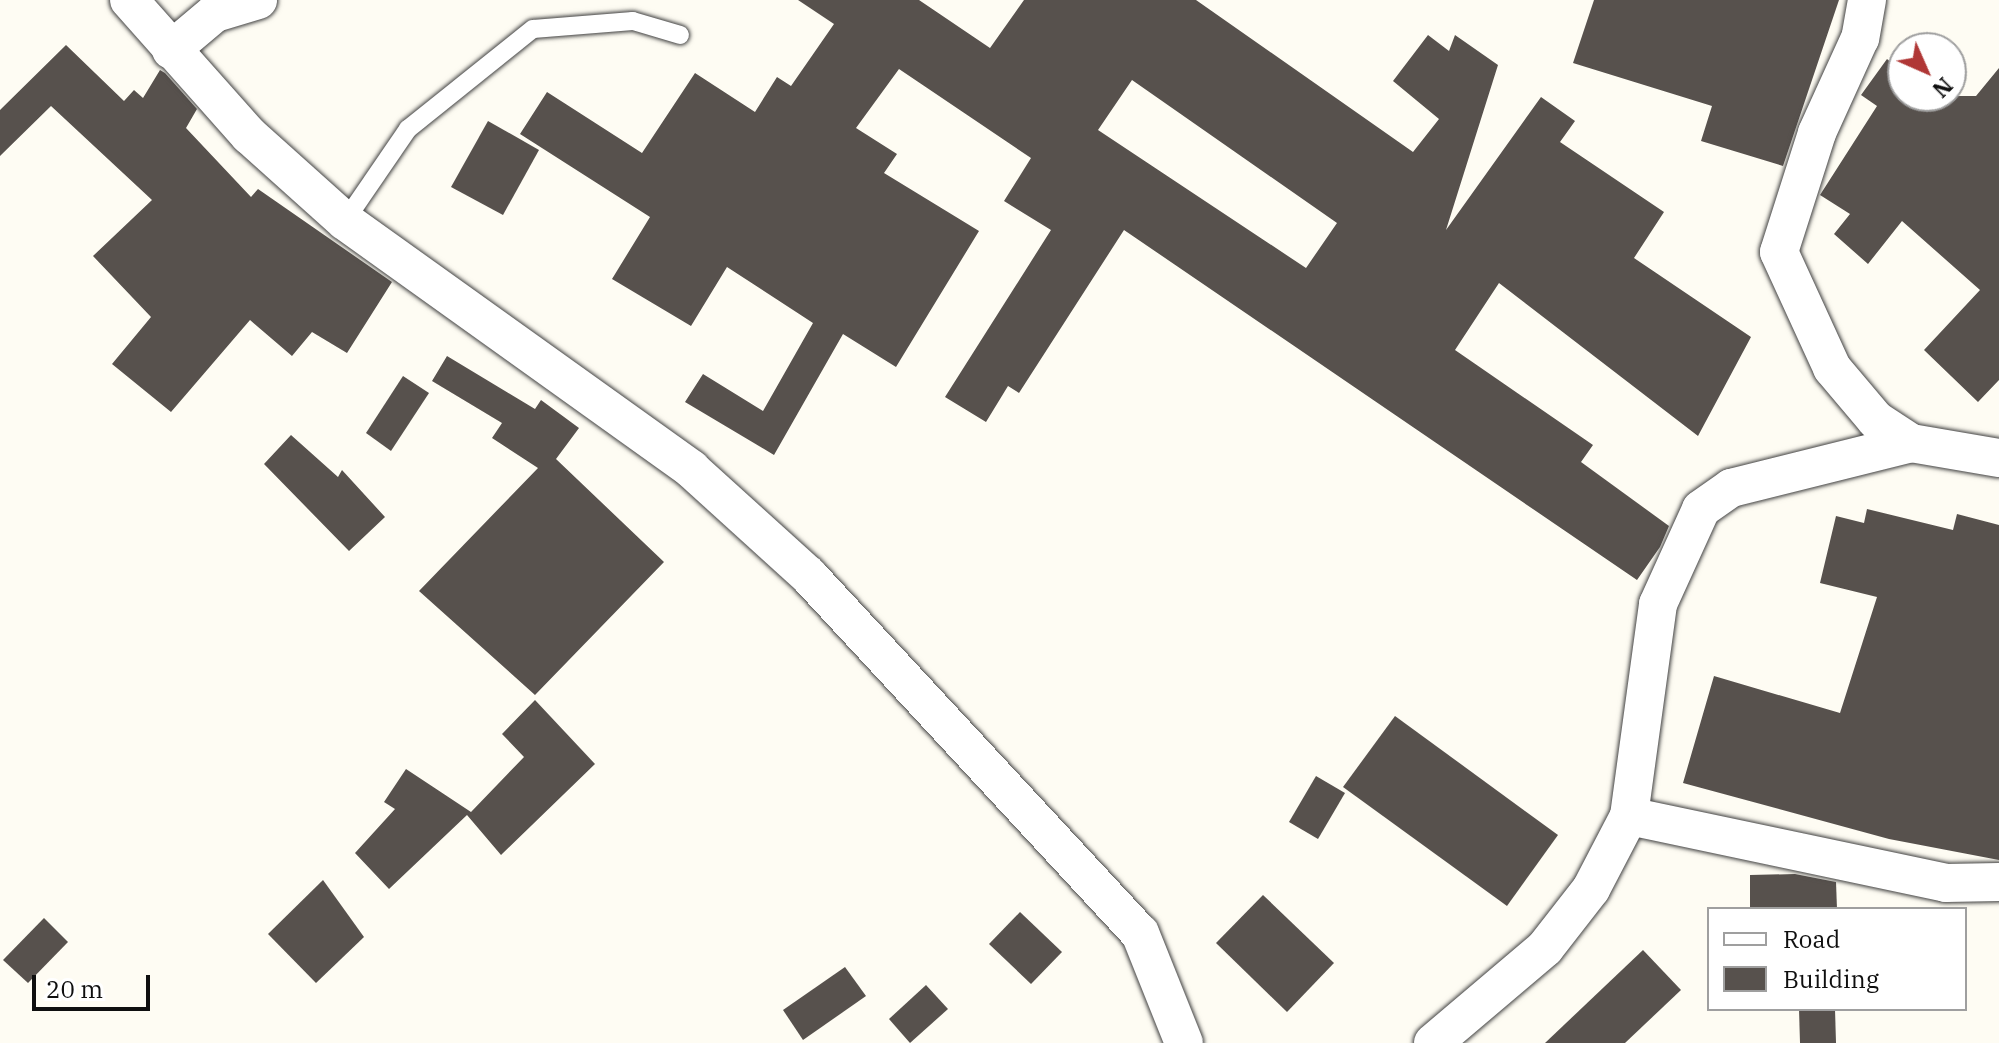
<!DOCTYPE html>
<html>
<head>
<meta charset="utf-8">
<style>
	body { margin:0 }
	#map { position:relative; width:1999px; height:1043px; overflow:hidden; background:#fefcf3; font-family:"IBM Plex Serif",serif }
	div>[style] { position:absolute }
	.building>* { inset:0; background:#57514d }
	.roads { filter:drop-shadow(0 0 2px #424242) drop-shadow(0 0 2px #424242) }
	.lane>* { height:18px; margin:-9px; padding:0 9px; transform-origin:9px; border-radius:9px; background:#fff }
	.street>* { height:38px; margin:-19px; padding:0 19px; transform-origin:19px; border-radius:19px; background:#fff }
	span { translate:-50% -50%; white-space:nowrap; text-align:center; line-height:1.15; -webkit-text-stroke:8px #fff; paint-order:stroke }
	.legend { position:absolute; left:1707px; top:907px; width:260px; height:104px; box-sizing:border-box; background:#fff; border:2px solid #9f9f9f; margin:0; padding:10px 14px; list-style:none; font-size:24px; color:#0f0f0f }
	.legend li { display:flex; align-items:center; gap:16px; height:40px }
	.legend b { width:40px; border:2px solid #9f9f9f }
	.north { position:absolute; left:1887px; top:32px; width:80px; height:80px; box-sizing:border-box; background:#fff; border:2px solid #9f9f9f; border-radius:50%; rotate:135deg; font-size:22px; font-weight:700; line-height:32px; text-align:center; color:#0f0f0f }
	.north::after { content:''; display:block; margin:auto; width:28px; height:36px; background:#b03736; clip-path:polygon(50% 0,100% 100%,50% 72%,0 100%) }
	.scale { position:absolute; left:32px; top:975px; width:118px; height:36px; box-sizing:border-box; border:4px solid #0f0f0f; border-top:0; padding-left:10px; font-size:24px; line-height:28px; white-space:nowrap; color:#0f0f0f; -webkit-text-stroke:6px #fff; paint-order:stroke }
</style>
</head>
<body>
<div id="map">
	<div class="building">
		<i style="clip-path:polygon(evenodd,798px 0,919px 0,990px 48px,1024px 0,1196px 0,1413px 152px,1439px 119px,1393px 81px,1428px 35px,1449px 51px,1455px 35px,1498px 65px,1446px 230px,1541px 97px,1575px 121px,1560px 142px,1664px 212px,1634px 258px,1751px 337px,1698px 436px,1499px 283px,1455px 350px,1593px 445px,1581px 462px,1669px 526px,1660px 547px,1637px 580px,1124px 230px,1019px 393px,1008px 386px,986px 422px,945px 397px,1051px 230px,1004px 201px,1031px 158px,899px 69px,856px 128px,897px 154px,884px 173px,979px 231px,896px 367px,843px 334px,774px 455px,685px 402px,703px 374px,763px 411px,813px 323px,727px 267px,691px 326px,612px 279px,650px 217px,520px 134px,547px 92px,642px 153px,695px 73px,755px 112px,777px 77px,791px 86px,834px 24px,798px 0,1132px 80px,1337px 223px,1306px 268px,1098px 130px,1132px 80px)"></i>
		<i style="clip-path:polygon(1594px 0,1839px 0,1783px 166px,1701px 141px,1712px 106px,1573px 63px)"></i>
		<i style="clip-path:polygon(66px 45px,124px 101px,134px 90px,143px 98px,160px 70px,165px 73px,197px 109px,186px 128px,251px 197px,258px 189px,392px 282px,347px 353px,312px 332px,292px 356px,250px 320px,171px 412px,112px 364px,151px 317px,93px 256px,152px 200px,51px 106px,0 156px,0 110px)"></i>
		<i style="clip-path:polygon(1887px 59px,1903px 72px,1903px 96px,1976px 96px,1999px 68px,1999px 380px,1978px 402px,1924px 350px,1980px 290px,1902px 221px,1868px 264px,1834px 234px,1850px 214px,1820px 195px,1877px 106px,1861px 95px)"></i>
		<i style="clip-path:polygon(488px 121px,539px 150px,503px 215px,451px 187px)"></i>
		<i style="clip-path:polygon(447px 356px,535px 409px,541px 400px,579px 428px,556px 459px,664px 562px,535px 695px,419px 591px,538px 468px,492px 438px,502px 423px,432px 381px)"></i>
		<i style="clip-path:polygon(403px 376px,429px 393px,391px 451px,366px 433px)"></i>
		<i style="clip-path:polygon(291px 435px,338px 477px,342px 470px,385px 517px,349px 551px,264px 464px)"></i>
		<i style="clip-path:polygon(1867px 509px,1953px 530px,1957px 514px,1999px 525px,1999px 860px,1889px 839px,1683px 783px,1714px 676px,1840px 713px,1877px 597px,1820px 583px,1836px 516px,1864px 523px)"></i>
		<i style="clip-path:polygon(535px 700px,595px 764px,501px 855px,467px 815px,389px 889px,355px 853px,395px 809px,384px 802px,406px 769px,471px 812px,524px 757px,502px 734px)"></i>
		<i style="clip-path:polygon(1395px 716px,1558px 835px,1507px 906px,1343px 787px)"></i>
		<i style="clip-path:polygon(1316px 776px,1345px 793px,1318px 839px,1289px 822px)"></i>
		<i style="clip-path:polygon(1795px 874px,1836px 882px,1837px 909px,1750px 909px,1750px 875px)"></i>
		<i style="clip-path:polygon(323px 880px,364px 937px,316px 983px,268px 934px)"></i>
		<i style="clip-path:polygon(1263px 895px,1334px 963px,1287px 1012px,1216px 943px)"></i>
		<i style="clip-path:polygon(1020px 912px,1062px 952px,1031px 984px,989px 944px)"></i>
		<i style="clip-path:polygon(44px 918px,68px 942px,28px 983px,3px 960px)"></i>
		<i style="clip-path:polygon(1643px 950px,1681px 990px,1625px 1043px,1545px 1043px)"></i>
		<i style="clip-path:polygon(845px 967px,866px 996px,803px 1040px,783px 1010px)"></i>
		<i style="clip-path:polygon(926px 985px,948px 1009px,910px 1043px,889px 1019px)"></i>
		<i style="clip-path:polygon(1799px 1009px,1835px 1009px,1836px 1043px,1800px 1043px)"></i>
	</div>
	<div class="roads">
		<div class="lane">
			<i style="left:345px;top:221px;width:112px;rotate:-55.6deg"></i>
			<i style="left:408px;top:129px;width:160px;rotate:-38.7deg"></i>
			<i style="left:533px;top:29px;width:100px;rotate:-4.6deg"></i>
			<i style="left:633px;top:21px;width:49px;rotate:16.6deg"></i>
		</div>
		<div class="street">
			<i style="left:129px;top:0;width:181px;rotate:48.4deg"></i>
			<i style="left:249px;top:135px;width:129px;rotate:41.9deg"></i>
			<i style="left:345px;top:221px;width:426px;rotate:35.6deg"></i>
			<i style="left:691px;top:469px;width:158px;rotate:42.2deg"></i>
			<i style="left:808px;top:575px;width:488px;rotate:47.2deg"></i>
			<i style="left:1140px;top:933px;width:118px;rotate:68.2deg"></i>
			<i style="left:1867px;top:0;width:39px;rotate:100deg"></i>
			<i style="left:1860px;top:38px;width:104px;rotate:114.4deg"></i>
			<i style="left:1817px;top:133px;width:125px;rotate:107.7deg"></i>
			<i style="left:1779px;top:252px;width:128px;rotate:65.4deg"></i>
			<i style="left:1832px;top:368px;width:68px;rotate:49.8deg"></i>
			<i style="left:1876px;top:420px;width:42px;rotate:33.3deg"></i>
			<i style="left:171px;top:50px;width:57px;rotate:-40.1deg"></i>
			<i style="left:215px;top:13px;width:45px;rotate:-16.8deg"></i>
			<i style="left:1629px;top:816px;width:324px;rotate:11.9deg"></i>
			<i style="left:1946px;top:883px;width:53px;rotate:-1.1deg"></i>
			<i style="left:1433px;top:1043px;width:147px;rotate:-40.3deg"></i>
			<i style="left:1545px;top:948px;width:75px;rotate:-52.1deg"></i>
			<i style="left:1591px;top:889px;width:82px;rotate:-62.5deg"></i>
			<i style="left:1629px;top:816px;width:214px;rotate:-82.2deg"></i>
			<i style="left:1658px;top:604px;width:104px;rotate:-65.6deg"></i>
			<i style="left:1701px;top:509px;width:37px;rotate:-35deg"></i>
			<i style="left:1731px;top:488px;width:186px;rotate:-14deg"></i>
			<i style="left:1911px;top:443px;width:89px;rotate:9.7deg"></i>
		</div>
	</div>
	<ul class="legend">
	<li><b style="height:10px;background:#fff"></b>Road</li>
	<li><b style="height:22px;background:#57514d"></b>Building</li>
	</ul>
	<div class="north">N</div>
	<div class="scale">20 m</div>
</div>
</body>
</html>
